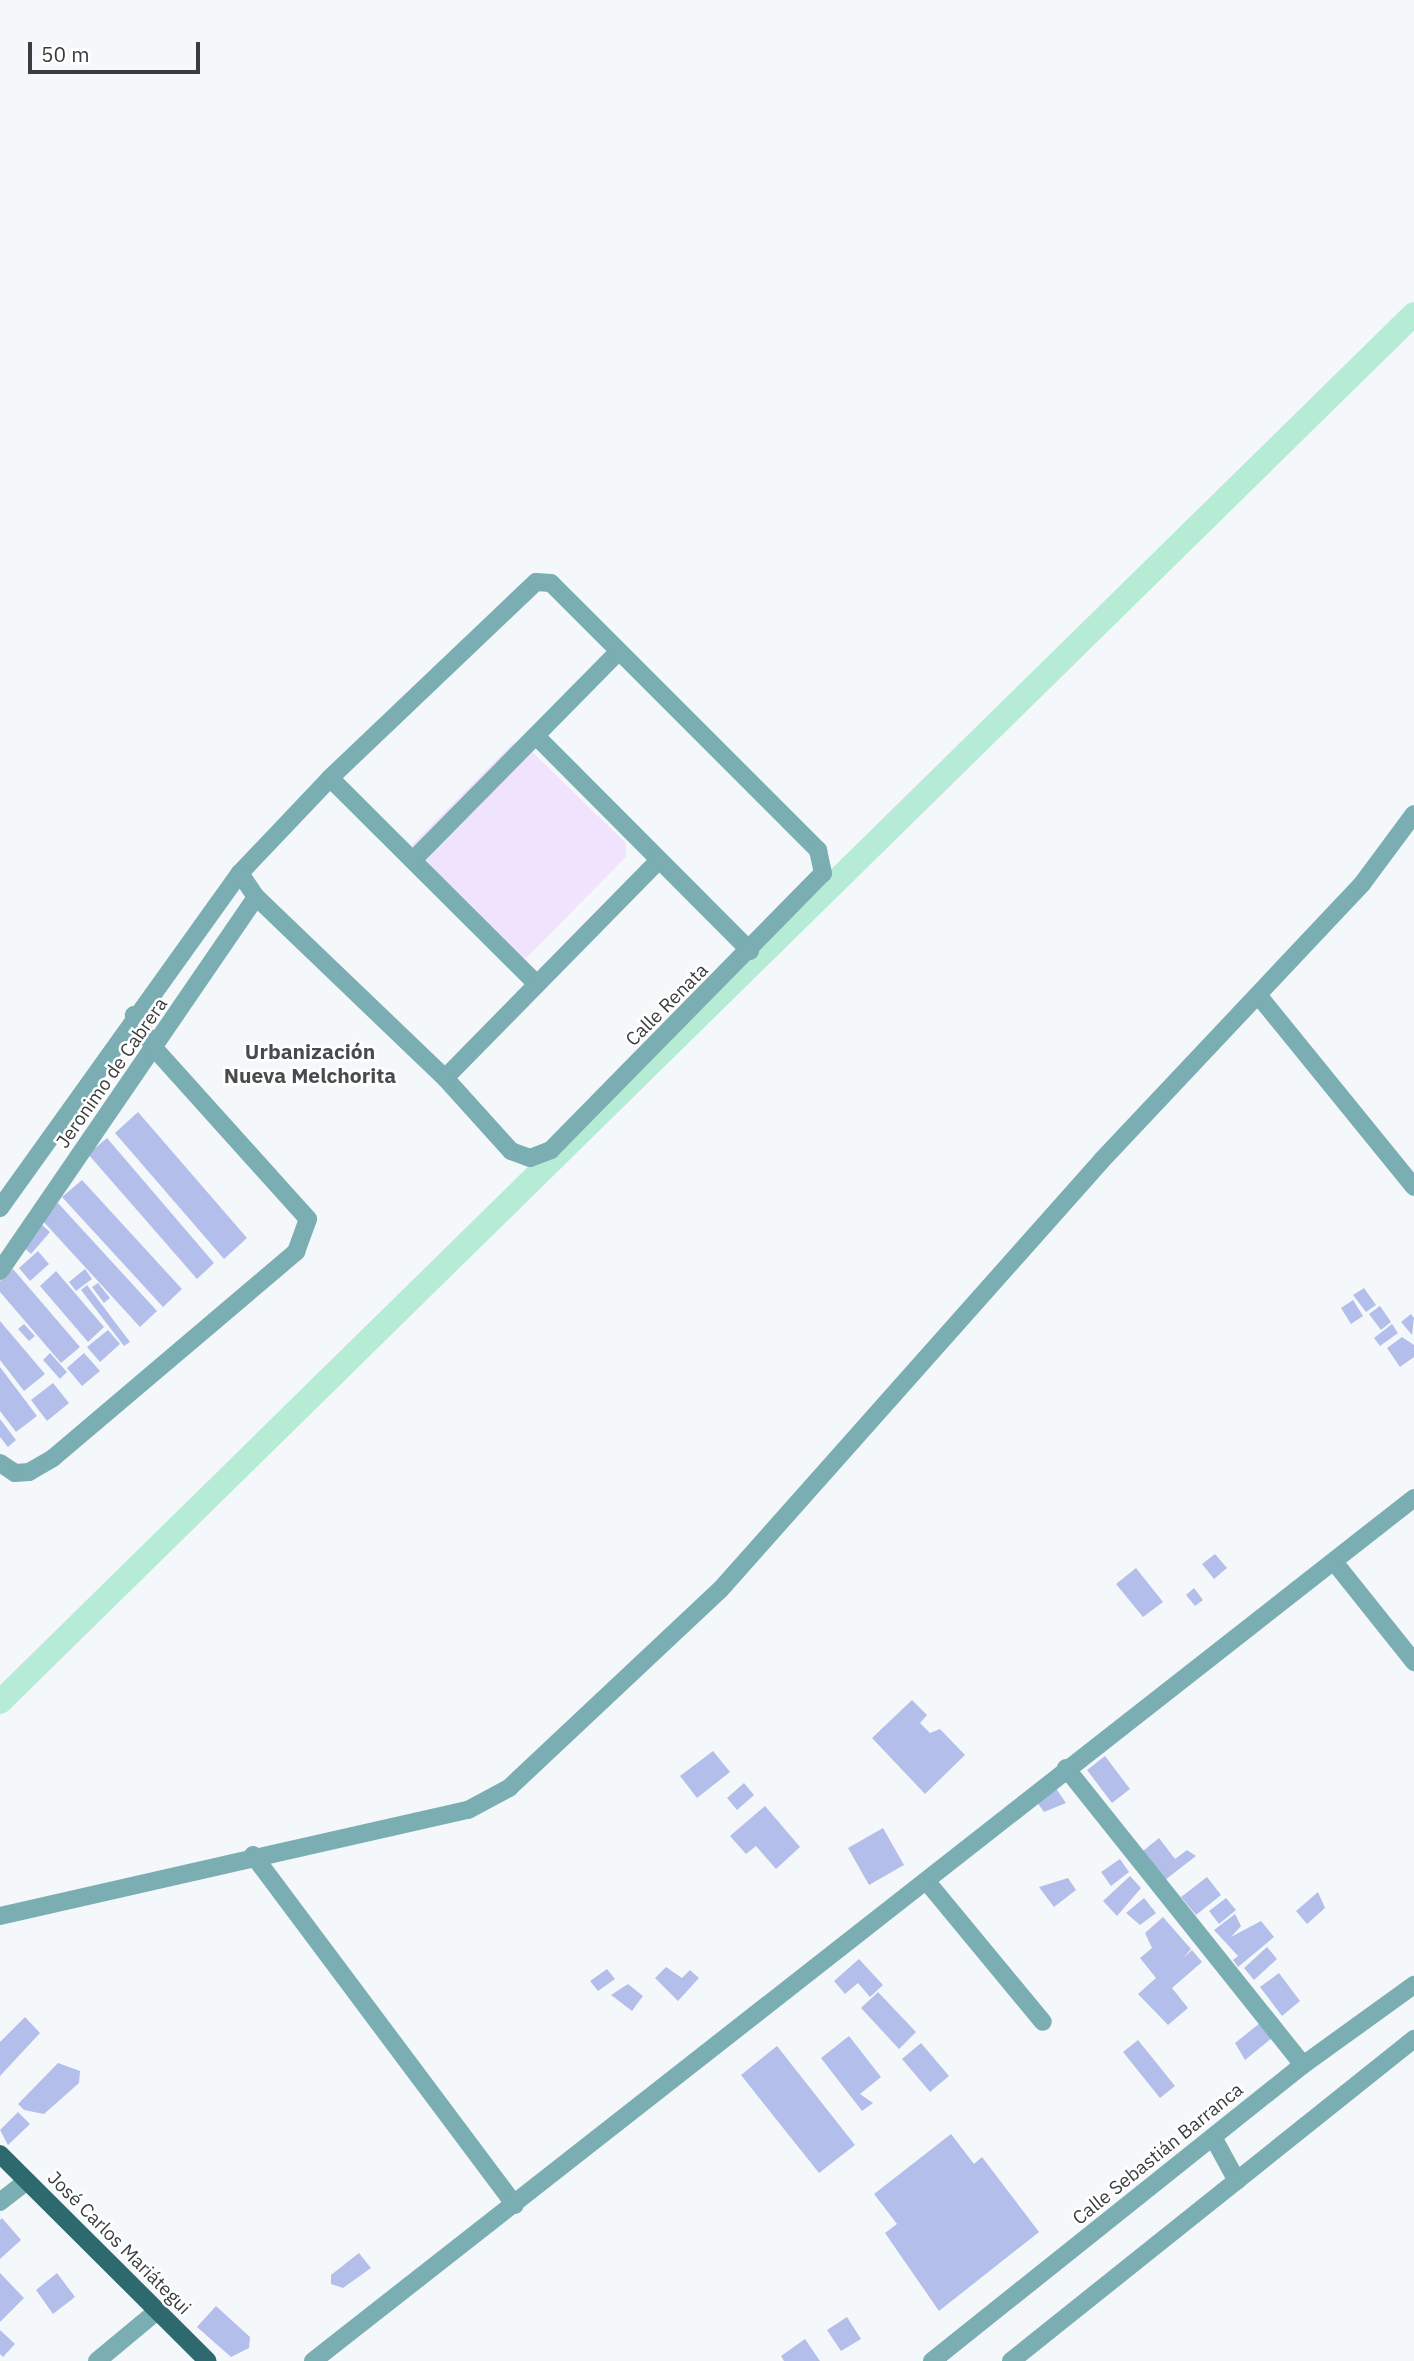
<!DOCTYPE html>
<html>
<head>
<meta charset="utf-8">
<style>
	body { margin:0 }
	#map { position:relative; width:1414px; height:2361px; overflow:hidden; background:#f5f8fa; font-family:"IBM Plex Sans",sans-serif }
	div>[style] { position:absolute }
	.green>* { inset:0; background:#f0e3fe }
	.canal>* { height:24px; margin:-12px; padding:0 12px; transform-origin:12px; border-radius:12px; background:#b6ebd5 }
	.building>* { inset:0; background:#b3bfea }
	.minor>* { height:18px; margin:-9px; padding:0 9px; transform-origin:9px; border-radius:9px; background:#7aaeb2 }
	.major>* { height:18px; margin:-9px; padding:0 9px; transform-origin:9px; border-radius:9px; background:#2d696e }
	span { translate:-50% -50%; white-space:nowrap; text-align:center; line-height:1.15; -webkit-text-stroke:5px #fff; paint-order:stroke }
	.street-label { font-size:19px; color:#3b3d3d }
	.neighbourhood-label { font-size:21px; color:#484a4c; font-weight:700 }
	.scale { position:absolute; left:28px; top:42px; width:172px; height:32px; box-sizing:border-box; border:4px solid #3b3d3d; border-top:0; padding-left:9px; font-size:21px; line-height:24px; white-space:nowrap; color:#3b3d3d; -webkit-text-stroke:5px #fff; paint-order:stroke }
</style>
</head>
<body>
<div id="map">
	<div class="green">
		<i style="clip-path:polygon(513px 743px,524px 744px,626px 843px,626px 857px,527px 957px,517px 959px,412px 845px)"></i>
	</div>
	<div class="canal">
		<i style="left:0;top:1702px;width:1981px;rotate:-44.47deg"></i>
	</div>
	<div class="building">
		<i style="clip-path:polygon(138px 1112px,247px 1238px,224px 1259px,115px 1133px)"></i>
		<i style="clip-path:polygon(107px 1138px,214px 1263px,197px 1279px,88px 1154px)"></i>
		<i style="clip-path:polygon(82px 1180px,182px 1289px,163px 1307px,62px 1197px)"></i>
		<i style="clip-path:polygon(58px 1203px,157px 1311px,140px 1327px,41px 1219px)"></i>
		<i style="clip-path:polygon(39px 1222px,50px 1232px,31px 1254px,20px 1244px)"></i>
		<i style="clip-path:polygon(38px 1251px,49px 1264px,30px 1281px,19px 1268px)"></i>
		<i style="clip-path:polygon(13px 1269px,80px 1347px,61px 1363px,0 1292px,0 1281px)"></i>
		<i style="clip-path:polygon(85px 1269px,92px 1279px,76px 1291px,69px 1282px)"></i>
		<i style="clip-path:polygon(56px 1271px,104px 1327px,88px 1342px,40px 1286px)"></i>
		<i style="clip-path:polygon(98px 1283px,110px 1298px,104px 1303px,92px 1287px)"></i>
		<i style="clip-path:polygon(87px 1285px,130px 1342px,124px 1346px,81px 1290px)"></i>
		<i style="clip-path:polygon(1364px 1288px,1376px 1305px,1366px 1312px,1353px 1295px)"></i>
		<i style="clip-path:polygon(1353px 1300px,1363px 1316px,1351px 1324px,1341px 1308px)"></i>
		<i style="clip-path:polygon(1380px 1306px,1391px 1322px,1381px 1330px,1369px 1314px)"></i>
		<i style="clip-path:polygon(1411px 1314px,1414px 1318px,1412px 1335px,1401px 1322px)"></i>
		<i style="clip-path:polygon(0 1321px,45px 1374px,24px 1391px,0 1360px)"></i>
		<i style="clip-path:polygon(24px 1324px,35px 1336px,29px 1341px,18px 1329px)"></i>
		<i style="clip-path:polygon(1392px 1324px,1398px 1333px,1380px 1346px,1374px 1338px)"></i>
		<i style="clip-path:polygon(108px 1330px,120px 1344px,100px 1362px,87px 1347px)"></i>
		<i style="clip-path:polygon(1402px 1337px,1414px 1345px,1414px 1357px,1400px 1367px,1387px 1348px)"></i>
		<i style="clip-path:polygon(50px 1353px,67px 1372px,60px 1379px,43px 1360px)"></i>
		<i style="clip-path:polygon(84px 1353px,100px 1371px,82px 1386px,67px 1368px)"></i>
		<i style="clip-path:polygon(0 1367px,37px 1416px,16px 1432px,0 1411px)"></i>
		<i style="clip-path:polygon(53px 1383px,69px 1403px,47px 1421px,31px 1400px)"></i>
		<i style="clip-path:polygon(0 1419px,16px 1440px,8px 1447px,0 1437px)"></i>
		<i style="clip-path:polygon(1215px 1554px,1227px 1568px,1214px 1579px,1202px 1564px)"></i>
		<i style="clip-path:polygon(1136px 1568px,1163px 1602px,1143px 1617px,1116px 1584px)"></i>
		<i style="clip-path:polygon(1194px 1588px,1203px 1600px,1195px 1606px,1186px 1595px)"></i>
		<i style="clip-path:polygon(912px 1700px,927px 1715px,920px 1723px,930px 1733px,940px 1729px,965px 1755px,925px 1794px,872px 1738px)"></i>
		<i style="clip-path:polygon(713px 1751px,730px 1772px,697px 1798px,680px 1776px)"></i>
		<i style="clip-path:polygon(1105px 1756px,1130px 1789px,1112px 1803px,1087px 1770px)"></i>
		<i style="clip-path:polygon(744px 1783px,754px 1795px,737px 1810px,727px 1798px)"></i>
		<i style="clip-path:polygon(1055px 1787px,1066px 1803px,1044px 1812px,1036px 1801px)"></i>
		<i style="clip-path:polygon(765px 1806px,800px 1847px,776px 1869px,756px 1846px,746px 1854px,730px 1836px)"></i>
		<i style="clip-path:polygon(883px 1828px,904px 1865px,869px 1885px,848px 1848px)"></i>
		<i style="clip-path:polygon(1159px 1838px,1175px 1859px,1187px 1850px,1196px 1856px,1165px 1880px,1143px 1851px)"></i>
		<i style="clip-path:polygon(1120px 1859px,1129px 1872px,1111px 1886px,1101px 1872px)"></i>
		<i style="clip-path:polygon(1130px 1876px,1141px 1888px,1117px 1916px,1103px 1901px)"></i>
		<i style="clip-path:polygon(1207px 1877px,1221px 1895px,1196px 1915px,1181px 1897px)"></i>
		<i style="clip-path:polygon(1068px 1878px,1076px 1890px,1054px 1907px,1039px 1887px)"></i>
		<i style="clip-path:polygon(1318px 1892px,1325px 1908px,1307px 1924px,1296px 1911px)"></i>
		<i style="clip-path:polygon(1144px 1898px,1156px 1913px,1140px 1925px,1126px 1913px)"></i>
		<i style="clip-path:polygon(1226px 1898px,1236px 1910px,1219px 1924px,1209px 1911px)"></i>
		<i style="clip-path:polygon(1235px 1914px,1241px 1926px,1231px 1937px,1261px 1921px,1274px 1937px,1238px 1967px,1233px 1960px,1238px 1956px,1214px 1930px)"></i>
		<i style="clip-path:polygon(1163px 1917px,1191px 1949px,1183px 1958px,1192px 1950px,1202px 1962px,1172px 1988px,1188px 2008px,1168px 2025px,1138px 1994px,1156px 1978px,1140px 1958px,1152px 1948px,1145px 1933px)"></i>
		<i style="clip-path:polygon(1267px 1947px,1277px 1959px,1254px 1980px,1244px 1968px)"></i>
		<i style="clip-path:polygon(859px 1959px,883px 1985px,870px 1997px,858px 1983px,845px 1994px,834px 1981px)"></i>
		<i style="clip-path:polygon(666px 1967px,682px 1978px,690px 1970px,699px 1978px,678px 2001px,655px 1978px)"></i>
		<i style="clip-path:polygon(607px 1969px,615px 1979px,598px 1991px,590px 1981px)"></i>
		<i style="clip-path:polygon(1279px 1973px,1300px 2001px,1282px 2016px,1260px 1987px)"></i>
		<i style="clip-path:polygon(628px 1984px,643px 1996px,632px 2011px,611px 1995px)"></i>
		<i style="clip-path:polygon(878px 1992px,916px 2032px,899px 2049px,861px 2008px)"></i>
		<i style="clip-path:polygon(25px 2017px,40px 2033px,0 2076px,0 2042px)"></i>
		<i style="clip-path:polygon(1260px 2023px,1272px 2038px,1245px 2060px,1235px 2043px)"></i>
		<i style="clip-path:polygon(849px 2036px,881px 2077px,860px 2094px,873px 2103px,862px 2111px,821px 2058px)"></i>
		<i style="clip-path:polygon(1138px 2040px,1175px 2086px,1160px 2098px,1123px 2052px)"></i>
		<i style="clip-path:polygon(921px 2043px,949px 2076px,930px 2092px,902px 2059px)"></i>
		<i style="clip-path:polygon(777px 2046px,855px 2145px,819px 2173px,741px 2075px)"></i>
		<i style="clip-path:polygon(58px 2063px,80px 2071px,79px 2083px,44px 2114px,24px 2110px,18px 2104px)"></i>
		<i style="clip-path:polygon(18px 2112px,30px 2124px,8px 2145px,0 2130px)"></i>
		<i style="clip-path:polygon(951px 2134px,974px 2164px,982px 2157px,1039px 2232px,939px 2311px,885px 2233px,897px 2224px,874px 2194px)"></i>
		<i style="clip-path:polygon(2px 2218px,21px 2240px,0 2259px,0 2220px)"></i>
		<i style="clip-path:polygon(359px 2253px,371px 2268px,343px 2288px,331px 2284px,331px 2275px)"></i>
		<i style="clip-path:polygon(0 2273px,24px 2298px,0 2322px)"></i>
		<i style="clip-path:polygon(57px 2273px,75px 2297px,53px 2314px,36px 2290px)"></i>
		<i style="clip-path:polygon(216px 2306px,250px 2337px,249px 2348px,231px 2357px,197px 2327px)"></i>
		<i style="clip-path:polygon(847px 2317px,861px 2339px,841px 2351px,827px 2330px)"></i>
		<i style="clip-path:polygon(0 2330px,15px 2344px,3px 2357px,0 2354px)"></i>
		<i style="clip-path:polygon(805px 2339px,820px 2361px,784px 2361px,781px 2356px)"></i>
	</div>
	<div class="minor">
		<i style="left:537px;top:737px;width:302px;rotate:45.1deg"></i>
		<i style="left:330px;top:778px;width:291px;rotate:44.9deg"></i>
		<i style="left:413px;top:860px;width:291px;rotate:-45.4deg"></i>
		<i style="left:1258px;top:995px;width:247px;rotate:50.9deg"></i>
		<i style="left:445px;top:1078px;width:301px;rotate:-45.5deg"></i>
		<i style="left:0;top:1208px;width:412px;rotate:-54.4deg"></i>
		<i style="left:240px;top:873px;width:131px;rotate:-46.5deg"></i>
		<i style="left:330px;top:778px;width:284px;rotate:-43.6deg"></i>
		<i style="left:536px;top:582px;width:15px;rotate:4deg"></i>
		<i style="left:551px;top:583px;width:378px;rotate:45deg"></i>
		<i style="left:818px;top:850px;width:24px;rotate:78deg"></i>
		<i style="left:823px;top:873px;width:388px;rotate:134.5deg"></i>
		<i style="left:551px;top:1150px;width:22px;rotate:159deg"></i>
		<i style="left:530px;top:1158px;width:20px;rotate:-160deg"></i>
		<i style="left:511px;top:1151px;width:98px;rotate:-132.1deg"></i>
		<i style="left:445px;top:1078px;width:262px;rotate:-136.2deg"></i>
		<i style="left:256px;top:897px;width:29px;rotate:-124deg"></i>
		<i style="left:0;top:1271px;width:453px;rotate:-55.6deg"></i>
		<i style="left:0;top:1463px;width:18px;rotate:34deg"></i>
		<i style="left:15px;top:1473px;width:14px;rotate:-4deg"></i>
		<i style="left:29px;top:1472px;width:28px;rotate:-30deg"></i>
		<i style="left:53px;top:1458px;width:319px;rotate:-40.3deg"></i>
		<i style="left:296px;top:1252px;width:35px;rotate:-70deg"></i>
		<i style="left:308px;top:1219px;width:229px;rotate:-132deg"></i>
		<i style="left:155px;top:1049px;width:40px;rotate:-122deg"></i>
		<i style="left:1335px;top:1563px;width:127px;rotate:51.4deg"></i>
		<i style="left:1066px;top:1768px;width:380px;rotate:51.4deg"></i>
		<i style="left:253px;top:1855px;width:437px;rotate:53.2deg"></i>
		<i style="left:928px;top:1883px;width:180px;rotate:50.4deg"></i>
		<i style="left:0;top:1916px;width:480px;rotate:-12.8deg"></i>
		<i style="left:468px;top:1810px;width:47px;rotate:-28.2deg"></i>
		<i style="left:509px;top:1788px;width:289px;rotate:-43.2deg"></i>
		<i style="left:720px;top:1590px;width:575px;rotate:-48.38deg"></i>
		<i style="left:1102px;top:1160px;width:379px;rotate:-46.7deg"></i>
		<i style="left:1362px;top:884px;width:87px;rotate:-53.4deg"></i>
		<i style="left:1213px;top:2137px;width:50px;rotate:61.4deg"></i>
		<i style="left:0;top:2202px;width:34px;rotate:-38deg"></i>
		<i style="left:97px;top:2361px;width:78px;rotate:-39.8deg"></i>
		<i style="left:313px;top:2361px;width:1399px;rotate:-38.09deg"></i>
		<i style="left:932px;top:2361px;width:475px;rotate:-38.6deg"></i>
		<i style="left:1303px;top:2065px;width:137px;rotate:-35.8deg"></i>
		<i style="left:1011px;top:2361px;width:516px;rotate:-38.63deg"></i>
	</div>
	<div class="major">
		<i style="left:0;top:2154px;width:293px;rotate:44.9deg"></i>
	</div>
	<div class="street-label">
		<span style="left:667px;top:1005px;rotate:-45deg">Calle Renata</span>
		<span style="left:112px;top:1073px;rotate:-55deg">Jeronimo de Cabrera</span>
		<span style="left:1158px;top:2154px;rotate:-39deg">Calle Sebastián Barranca</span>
		<span style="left:119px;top:2243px;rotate:45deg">José Carlos Mariátegui</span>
	</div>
	<div class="neighbourhood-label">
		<span style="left:310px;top:1063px">Urbanización<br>Nueva Melchorita</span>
	</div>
	<div class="scale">50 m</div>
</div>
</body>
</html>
